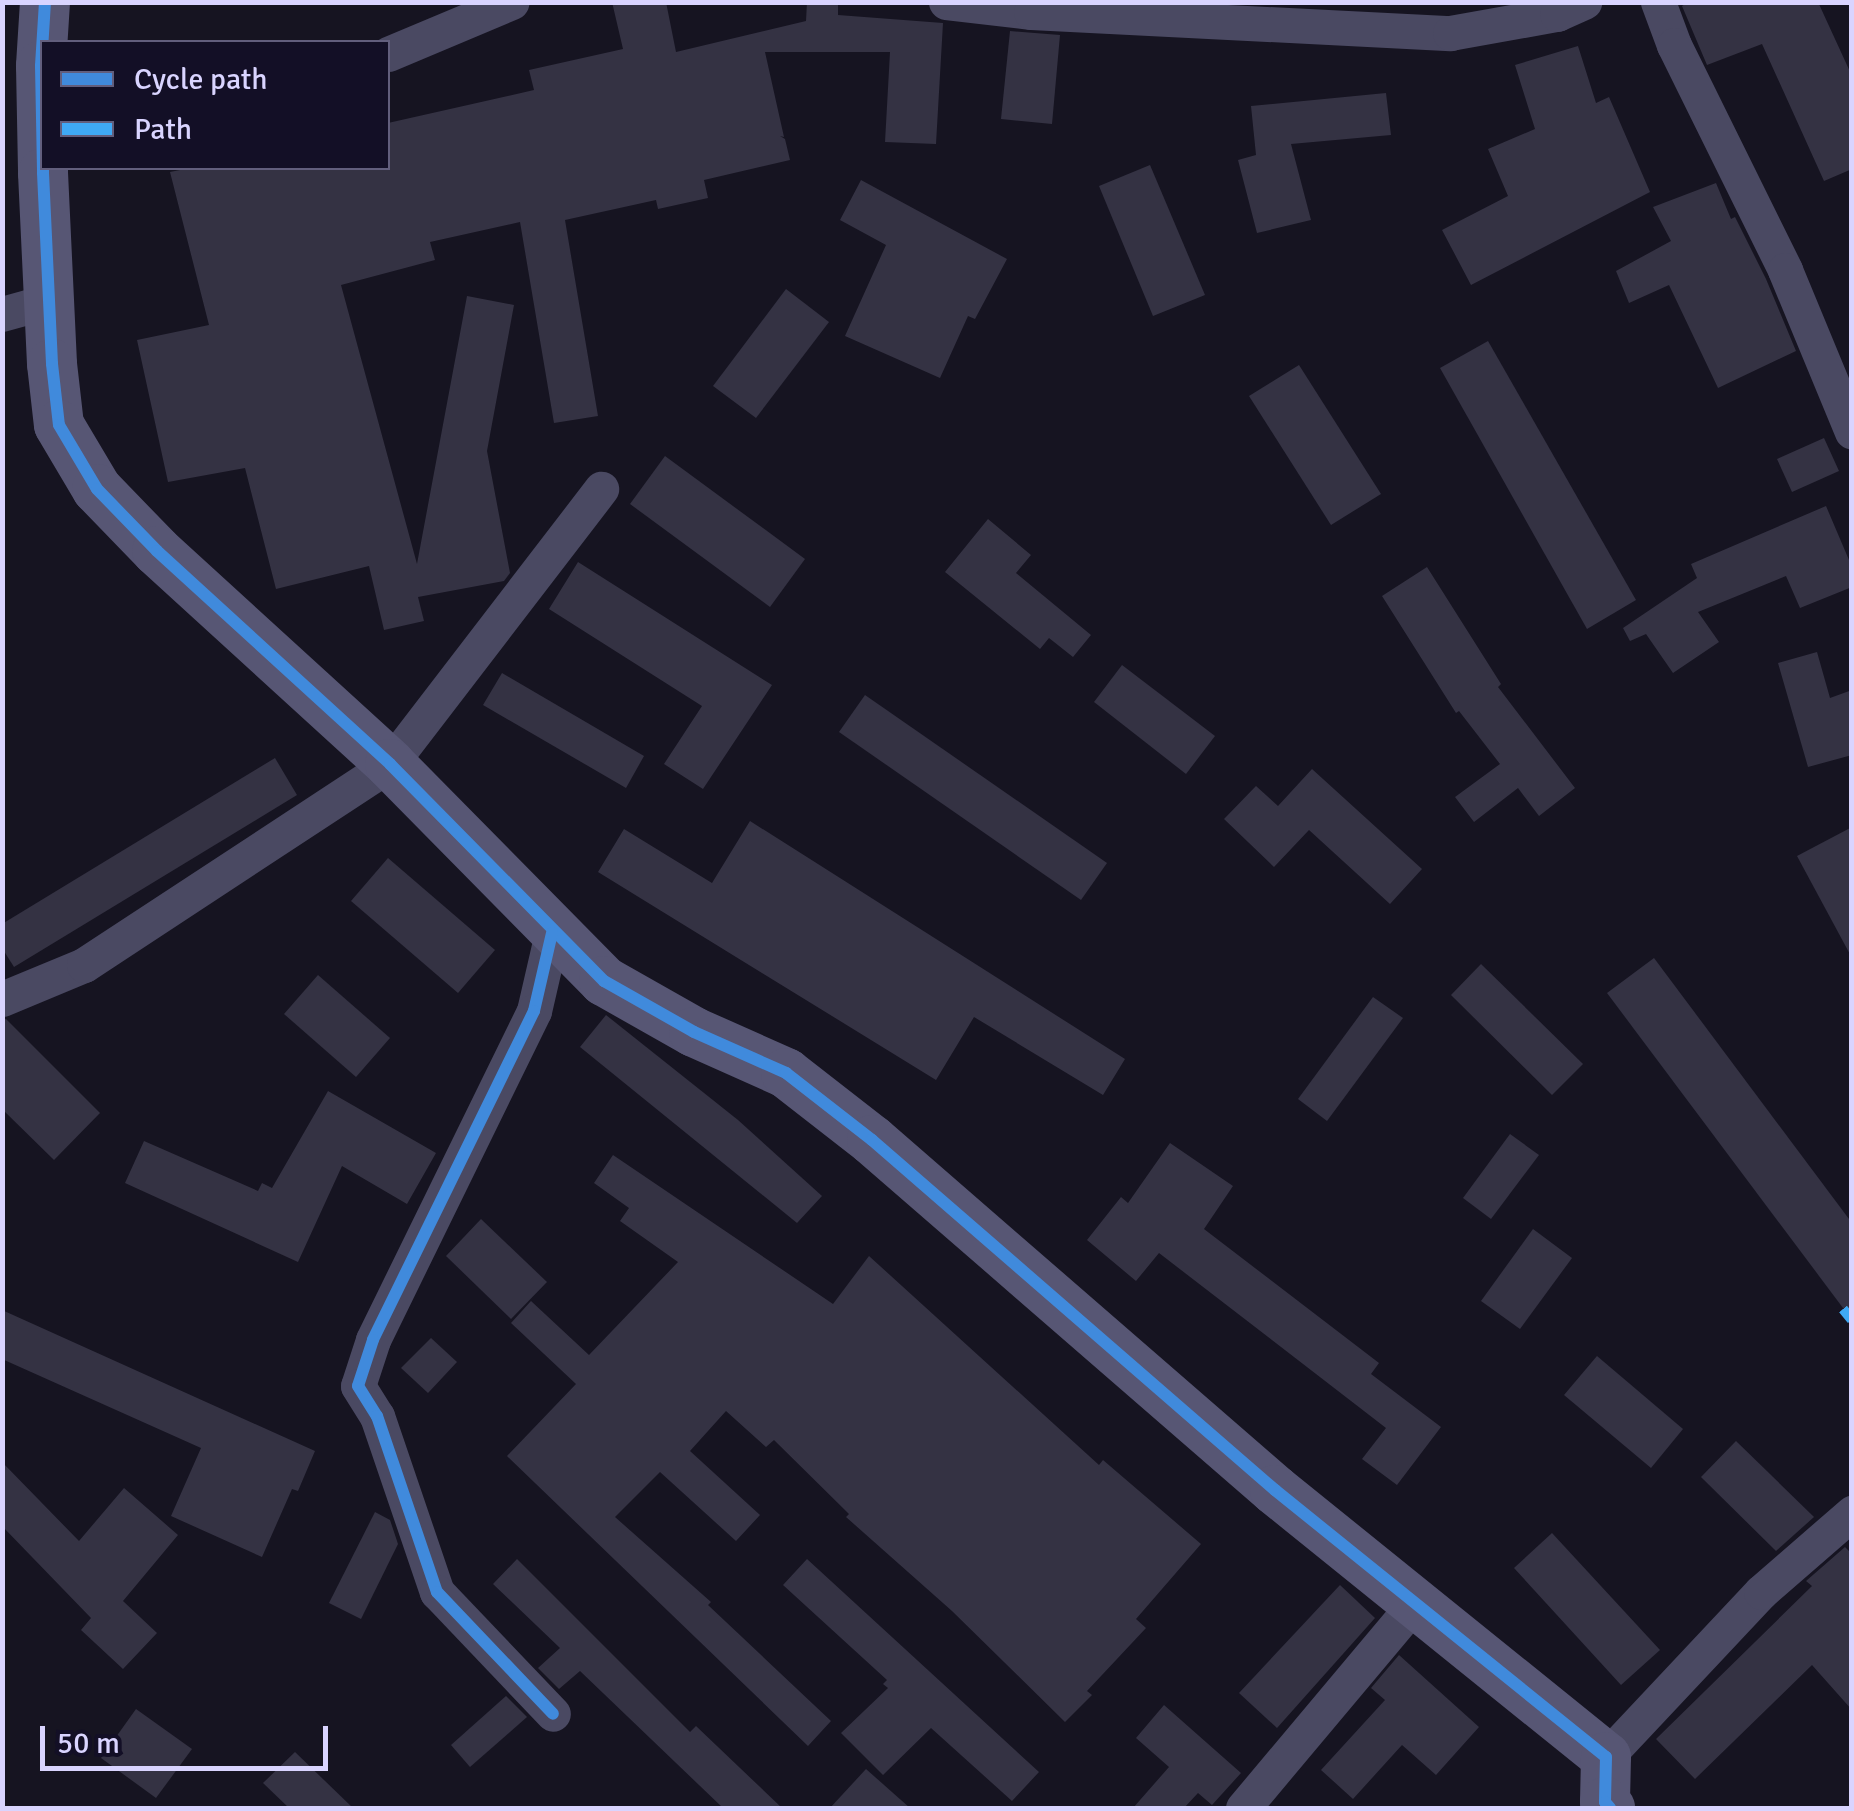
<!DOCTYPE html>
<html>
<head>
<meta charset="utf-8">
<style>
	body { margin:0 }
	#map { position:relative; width:1854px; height:1811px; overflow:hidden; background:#161421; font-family:Signika,sans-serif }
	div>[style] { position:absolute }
	.building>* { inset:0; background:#343243 }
	.street>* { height:35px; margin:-17.5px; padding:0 17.5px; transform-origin:17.5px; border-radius:17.5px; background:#4a4962 }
	.secondary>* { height:50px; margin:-25px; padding:0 25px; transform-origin:25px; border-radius:25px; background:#575674 }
	.quiet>* { height:10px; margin-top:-5px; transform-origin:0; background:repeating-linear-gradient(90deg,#3fa9f5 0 20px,transparent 0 30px) }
	.cycleway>* { height:12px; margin:-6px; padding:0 6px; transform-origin:6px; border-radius:6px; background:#408adc }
	span { translate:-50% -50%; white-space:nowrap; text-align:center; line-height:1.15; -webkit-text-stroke:8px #130f26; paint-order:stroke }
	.frame { position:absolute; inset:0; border:5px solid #d9d4ff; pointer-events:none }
	.legend { position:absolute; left:40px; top:40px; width:350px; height:130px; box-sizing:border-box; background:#130f26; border:2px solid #625e7d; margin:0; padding:12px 18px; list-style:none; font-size:30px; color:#d9d4ff }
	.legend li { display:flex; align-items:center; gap:20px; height:50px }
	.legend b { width:50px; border:2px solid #625e7d }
	.scale { position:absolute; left:40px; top:1726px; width:288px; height:45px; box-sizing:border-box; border:5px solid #d9d4ff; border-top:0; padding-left:12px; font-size:30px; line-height:35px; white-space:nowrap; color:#d9d4ff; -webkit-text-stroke:8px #130f26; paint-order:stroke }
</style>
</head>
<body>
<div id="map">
	<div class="building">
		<i style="clip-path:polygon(612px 2px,666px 2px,676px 52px,806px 21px,807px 2px,838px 2px,838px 15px,943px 23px,936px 144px,885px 142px,890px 52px,765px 52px,784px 137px,780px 136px,785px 139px,790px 160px,704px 180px,708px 198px,658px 209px,656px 200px,565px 220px,598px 416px,554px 423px,520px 222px,430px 242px,435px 260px,341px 285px,417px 564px,467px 296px,514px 305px,487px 451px,510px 573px,504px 581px,418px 597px,424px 621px,384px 630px,369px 566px,276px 589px,245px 468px,168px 482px,137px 340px,209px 325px,170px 172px,190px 168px,388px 168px,388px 123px,534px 90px,529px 70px,623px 49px)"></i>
		<i style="clip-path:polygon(1688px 2px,1818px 2px,1852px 76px,1852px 169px,1824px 181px,1762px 44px,1707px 65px,1682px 6px)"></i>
		<i style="clip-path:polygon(1010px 31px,1060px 35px,1052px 124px,1001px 119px)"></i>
		<i style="clip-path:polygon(1578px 46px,1596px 103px,1609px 97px,1650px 192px,1471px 285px,1442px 230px,1508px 196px,1488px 149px,1535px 129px,1515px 65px)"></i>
		<i style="clip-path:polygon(1386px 93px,1391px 135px,1291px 144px,1311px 220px,1257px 233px,1238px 160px,1256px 155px,1251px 106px)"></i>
		<i style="clip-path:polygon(1150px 165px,1205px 295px,1153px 316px,1099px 186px)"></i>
		<i style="clip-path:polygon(861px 180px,1007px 259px,975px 319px,968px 316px,940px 378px,845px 336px,886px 245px,840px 220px)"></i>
		<i style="clip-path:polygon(1716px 183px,1731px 219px,1735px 217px,1766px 279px,1796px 351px,1718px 388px,1669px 285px,1629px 303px,1616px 271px,1671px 241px,1653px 207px)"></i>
		<i style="clip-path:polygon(786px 289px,829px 322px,756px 418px,713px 386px)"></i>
		<i style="clip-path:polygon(1488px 341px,1636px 600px,1587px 629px,1440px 368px)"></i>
		<i style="clip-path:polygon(1299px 365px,1381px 494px,1331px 525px,1249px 396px)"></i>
		<i style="clip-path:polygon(1824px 438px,1839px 471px,1792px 492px,1777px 459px)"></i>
		<i style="clip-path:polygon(665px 456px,805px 559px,770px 607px,630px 504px)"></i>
		<i style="clip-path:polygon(1826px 506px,1852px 567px,1852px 587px,1800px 608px,1786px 576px,1698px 612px,1719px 642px,1673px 673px,1646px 634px,1630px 641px,1623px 628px,1697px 578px,1691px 564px)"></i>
		<i style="clip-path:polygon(988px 519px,1031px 555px,1016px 573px,1091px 635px,1073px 657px,1049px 638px,1040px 649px,945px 572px)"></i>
		<i style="clip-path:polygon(578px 562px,772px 685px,703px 789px,664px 764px,702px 706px,549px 609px)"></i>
		<i style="clip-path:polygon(1427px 567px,1501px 684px,1498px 687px,1575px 788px,1539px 816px,1518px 788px,1474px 822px,1455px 797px,1500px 764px,1459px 711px,1456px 713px,1382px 596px)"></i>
		<i style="clip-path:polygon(1817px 652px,1830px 698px,1852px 690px,1852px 755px,1808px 767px,1778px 663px)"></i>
		<i style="clip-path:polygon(1122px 665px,1215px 736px,1186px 774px,1094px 702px)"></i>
		<i style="clip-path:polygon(502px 673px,644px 756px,626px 788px,483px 705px)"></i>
		<i style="clip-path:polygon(865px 695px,1107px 863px,1081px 900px,839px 732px)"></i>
		<i style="clip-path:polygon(275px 758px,297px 795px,14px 967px,2px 948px,2px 924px)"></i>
		<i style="clip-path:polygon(1312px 769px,1422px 869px,1390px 904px,1309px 830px,1274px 867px,1224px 819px,1256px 786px,1278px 806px)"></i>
		<i style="clip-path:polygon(750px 821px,1125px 1059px,1103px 1095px,974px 1017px,936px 1080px,598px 872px,624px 829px,712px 883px)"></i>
		<i style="clip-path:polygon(1852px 827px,1852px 958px,1797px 856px)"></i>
		<i style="clip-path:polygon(388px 858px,495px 950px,458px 993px,351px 901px)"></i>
		<i style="clip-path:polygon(1654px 958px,1852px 1223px,1852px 1320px,1607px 993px)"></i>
		<i style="clip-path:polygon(1481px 964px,1583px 1064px,1552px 1095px,1451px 995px)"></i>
		<i style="clip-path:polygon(318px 975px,390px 1038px,356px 1077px,284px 1014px)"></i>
		<i style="clip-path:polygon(1373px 997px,1403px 1018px,1327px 1121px,1298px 1099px)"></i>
		<i style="clip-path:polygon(606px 1015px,738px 1120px,822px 1196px,797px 1223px,580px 1047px)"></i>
		<i style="clip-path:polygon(6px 1019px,100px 1113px,54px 1160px,2px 1109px,2px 1020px)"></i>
		<i style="clip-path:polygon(328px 1091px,436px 1153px,407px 1204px,342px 1166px,298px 1262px,125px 1183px,144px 1141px,258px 1191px,262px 1183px,272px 1188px)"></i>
		<i style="clip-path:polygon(1510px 1134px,1539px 1155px,1491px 1219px,1463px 1198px)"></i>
		<i style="clip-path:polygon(1170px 1143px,1233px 1186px,1204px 1229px,1379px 1363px,1371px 1374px,1441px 1427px,1397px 1485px,1362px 1459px,1386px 1428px,1159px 1253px,1136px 1281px,1087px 1240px,1121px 1197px,1128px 1203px)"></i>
		<i style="clip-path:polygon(613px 1155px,833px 1304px,869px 1256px,1099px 1465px,1103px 1460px,1201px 1544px,1136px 1619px,1146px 1628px,1087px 1691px,1092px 1695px,1065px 1722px,952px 1611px,846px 1517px,849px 1514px,774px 1440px,766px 1447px,726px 1411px,690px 1451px,760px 1515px,736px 1541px,660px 1472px,615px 1517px,711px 1602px,708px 1605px,831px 1721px,808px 1746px,507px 1456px,576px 1384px,511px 1323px,531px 1301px,589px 1355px,678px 1262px,620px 1221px,629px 1208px,594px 1183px)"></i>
		<i style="clip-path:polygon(481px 1219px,547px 1282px,511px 1319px,446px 1256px)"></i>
		<i style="clip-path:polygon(1533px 1229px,1572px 1258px,1520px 1329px,1481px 1301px)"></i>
		<i style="clip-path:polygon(2px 1310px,315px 1451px,298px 1491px,292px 1489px,262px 1557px,171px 1516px,201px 1448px,2px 1359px)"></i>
		<i style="clip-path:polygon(431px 1338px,457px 1362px,428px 1393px,401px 1368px)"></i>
		<i style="clip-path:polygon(1597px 1356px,1683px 1429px,1651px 1468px,1564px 1395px)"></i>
		<i style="clip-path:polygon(1736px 1441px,1814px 1517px,1776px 1551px,1701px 1477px)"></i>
		<i style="clip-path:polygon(2px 1462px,79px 1541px,124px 1488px,178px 1535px,123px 1601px,157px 1633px,123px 1669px,81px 1630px,91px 1618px,2px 1526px)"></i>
		<i style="clip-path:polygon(375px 1512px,390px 1520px,398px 1544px,361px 1619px,329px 1603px)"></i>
		<i style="clip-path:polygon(1552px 1533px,1660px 1650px,1621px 1685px,1514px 1568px)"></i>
		<i style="clip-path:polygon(1845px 1547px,1852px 1554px,1852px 1710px,1812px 1665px,1695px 1779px,1656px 1739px,1812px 1586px,1806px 1581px)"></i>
		<i style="clip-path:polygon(517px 1559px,690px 1732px,696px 1726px,782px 1808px,723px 1808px,580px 1671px,559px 1689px,538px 1668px,560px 1648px,493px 1584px)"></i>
		<i style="clip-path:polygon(807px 1559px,1039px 1772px,1012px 1801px,931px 1728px,883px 1775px,841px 1733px,888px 1688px,883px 1684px,887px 1680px,783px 1585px)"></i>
		<i style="clip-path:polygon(1340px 1585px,1375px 1618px,1277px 1728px,1239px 1693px)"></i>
		<i style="clip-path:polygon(1399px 1655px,1479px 1727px,1436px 1775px,1402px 1745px,1353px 1799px,1321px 1770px,1385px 1700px,1371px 1688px)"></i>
		<i style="clip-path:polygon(506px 1696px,527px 1717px,470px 1767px,451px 1745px)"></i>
		<i style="clip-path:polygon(1164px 1705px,1241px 1773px,1212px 1805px,1198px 1793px,1184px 1808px,1133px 1808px,1169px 1767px,1136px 1738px)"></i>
		<i style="clip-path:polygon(136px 1709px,192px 1749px,156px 1798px,101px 1758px)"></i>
		<i style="clip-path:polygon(295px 1752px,353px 1808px,289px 1808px,263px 1783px)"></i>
		<i style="clip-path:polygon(866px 1769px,910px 1808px,830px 1808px)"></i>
	</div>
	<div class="street">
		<i style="left:946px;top:2px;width:86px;rotate:6.7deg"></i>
		<i style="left:1031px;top:12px;width:420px;rotate:2.9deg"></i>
		<i style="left:1450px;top:33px;width:109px;rotate:-10.1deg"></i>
		<i style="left:1557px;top:14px;width:30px;rotate:-24deg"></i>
		<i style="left:1658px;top:2px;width:46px;rotate:69.6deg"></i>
		<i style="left:1674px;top:45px;width:251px;rotate:63.7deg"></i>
		<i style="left:1785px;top:270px;width:175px;rotate:67.5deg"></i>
		<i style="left:388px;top:54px;width:134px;rotate:-22.8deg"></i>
		<i style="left:2px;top:314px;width:49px;rotate:-15.5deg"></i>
		<i style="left:552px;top:933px;width:80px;rotate:103deg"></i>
		<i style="left:534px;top:1011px;width:366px;rotate:116.1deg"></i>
		<i style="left:373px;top:1340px;width:48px;rotate:108.1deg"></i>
		<i style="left:358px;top:1386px;width:36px;rotate:58deg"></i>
		<i style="left:377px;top:1416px;width:186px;rotate:71.2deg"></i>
		<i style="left:437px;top:1592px;width:168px;rotate:46.4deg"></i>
		<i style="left:2px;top:999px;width:89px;rotate:-22.5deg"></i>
		<i style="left:84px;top:965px;width:366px;rotate:-33.3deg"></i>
		<i style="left:390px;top:764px;width:347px;rotate:-52.5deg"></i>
		<i style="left:1606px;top:1757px;width:226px;rotate:-46.8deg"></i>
		<i style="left:1761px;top:1592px;width:121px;rotate:-41deg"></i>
		<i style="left:1243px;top:1808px;width:268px;rotate:-50deg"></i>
	</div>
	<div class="secondary">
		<i style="left:45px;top:2px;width:64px;rotate:93.6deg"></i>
		<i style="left:41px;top:66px;width:107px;rotate:88.9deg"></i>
		<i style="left:43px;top:173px;width:191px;rotate:87.3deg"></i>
		<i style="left:52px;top:364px;width:61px;rotate:83.5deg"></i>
		<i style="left:59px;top:425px;width:74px;rotate:59.3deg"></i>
		<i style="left:97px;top:489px;width:86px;rotate:45.9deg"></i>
		<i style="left:157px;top:551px;width:316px;rotate:42.4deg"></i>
		<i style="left:390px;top:764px;width:305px;rotate:45.4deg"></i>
		<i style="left:604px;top:981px;width:103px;rotate:29.5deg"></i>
		<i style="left:694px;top:1032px;width:101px;rotate:24deg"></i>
		<i style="left:786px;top:1073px;width:109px;rotate:37.9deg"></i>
		<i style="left:872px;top:1140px;width:534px;rotate:40.97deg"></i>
		<i style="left:1275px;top:1490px;width:425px;rotate:38.9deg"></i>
		<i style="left:1606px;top:1757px;width:45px;rotate:91.3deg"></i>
		<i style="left:1605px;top:1802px;width:8px;rotate:50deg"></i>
	</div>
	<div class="quiet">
		<i style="left:1843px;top:1309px;width:14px;rotate:51deg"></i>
	</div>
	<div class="cycleway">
		<i style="left:45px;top:2px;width:64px;rotate:93.6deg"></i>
		<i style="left:41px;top:66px;width:107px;rotate:88.9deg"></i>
		<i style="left:43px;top:173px;width:191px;rotate:87.3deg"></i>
		<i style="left:52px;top:364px;width:61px;rotate:83.5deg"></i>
		<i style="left:59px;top:425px;width:74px;rotate:59.3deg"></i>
		<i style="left:97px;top:489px;width:86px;rotate:45.9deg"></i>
		<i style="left:157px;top:551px;width:316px;rotate:42.4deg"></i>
		<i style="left:390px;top:764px;width:305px;rotate:45.4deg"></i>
		<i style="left:604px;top:981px;width:103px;rotate:29.5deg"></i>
		<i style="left:694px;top:1032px;width:101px;rotate:24deg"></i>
		<i style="left:786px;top:1073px;width:109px;rotate:37.9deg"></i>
		<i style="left:872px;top:1140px;width:534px;rotate:40.97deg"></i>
		<i style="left:1275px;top:1490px;width:425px;rotate:38.9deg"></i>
		<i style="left:1606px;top:1757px;width:45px;rotate:91.3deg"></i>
		<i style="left:1605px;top:1802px;width:8px;rotate:50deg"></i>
		<i style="left:552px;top:933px;width:80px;rotate:103deg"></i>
		<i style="left:534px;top:1011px;width:366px;rotate:116.1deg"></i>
		<i style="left:373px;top:1340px;width:48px;rotate:108.1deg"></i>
		<i style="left:358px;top:1386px;width:36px;rotate:58deg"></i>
		<i style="left:377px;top:1416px;width:186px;rotate:71.2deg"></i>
		<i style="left:437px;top:1592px;width:168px;rotate:46.4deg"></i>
	</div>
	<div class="frame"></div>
	<ul class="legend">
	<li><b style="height:12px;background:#408adc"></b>Cycle path</li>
	<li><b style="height:12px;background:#3fa9f5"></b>Path</li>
	</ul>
	<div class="scale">50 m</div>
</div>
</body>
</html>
